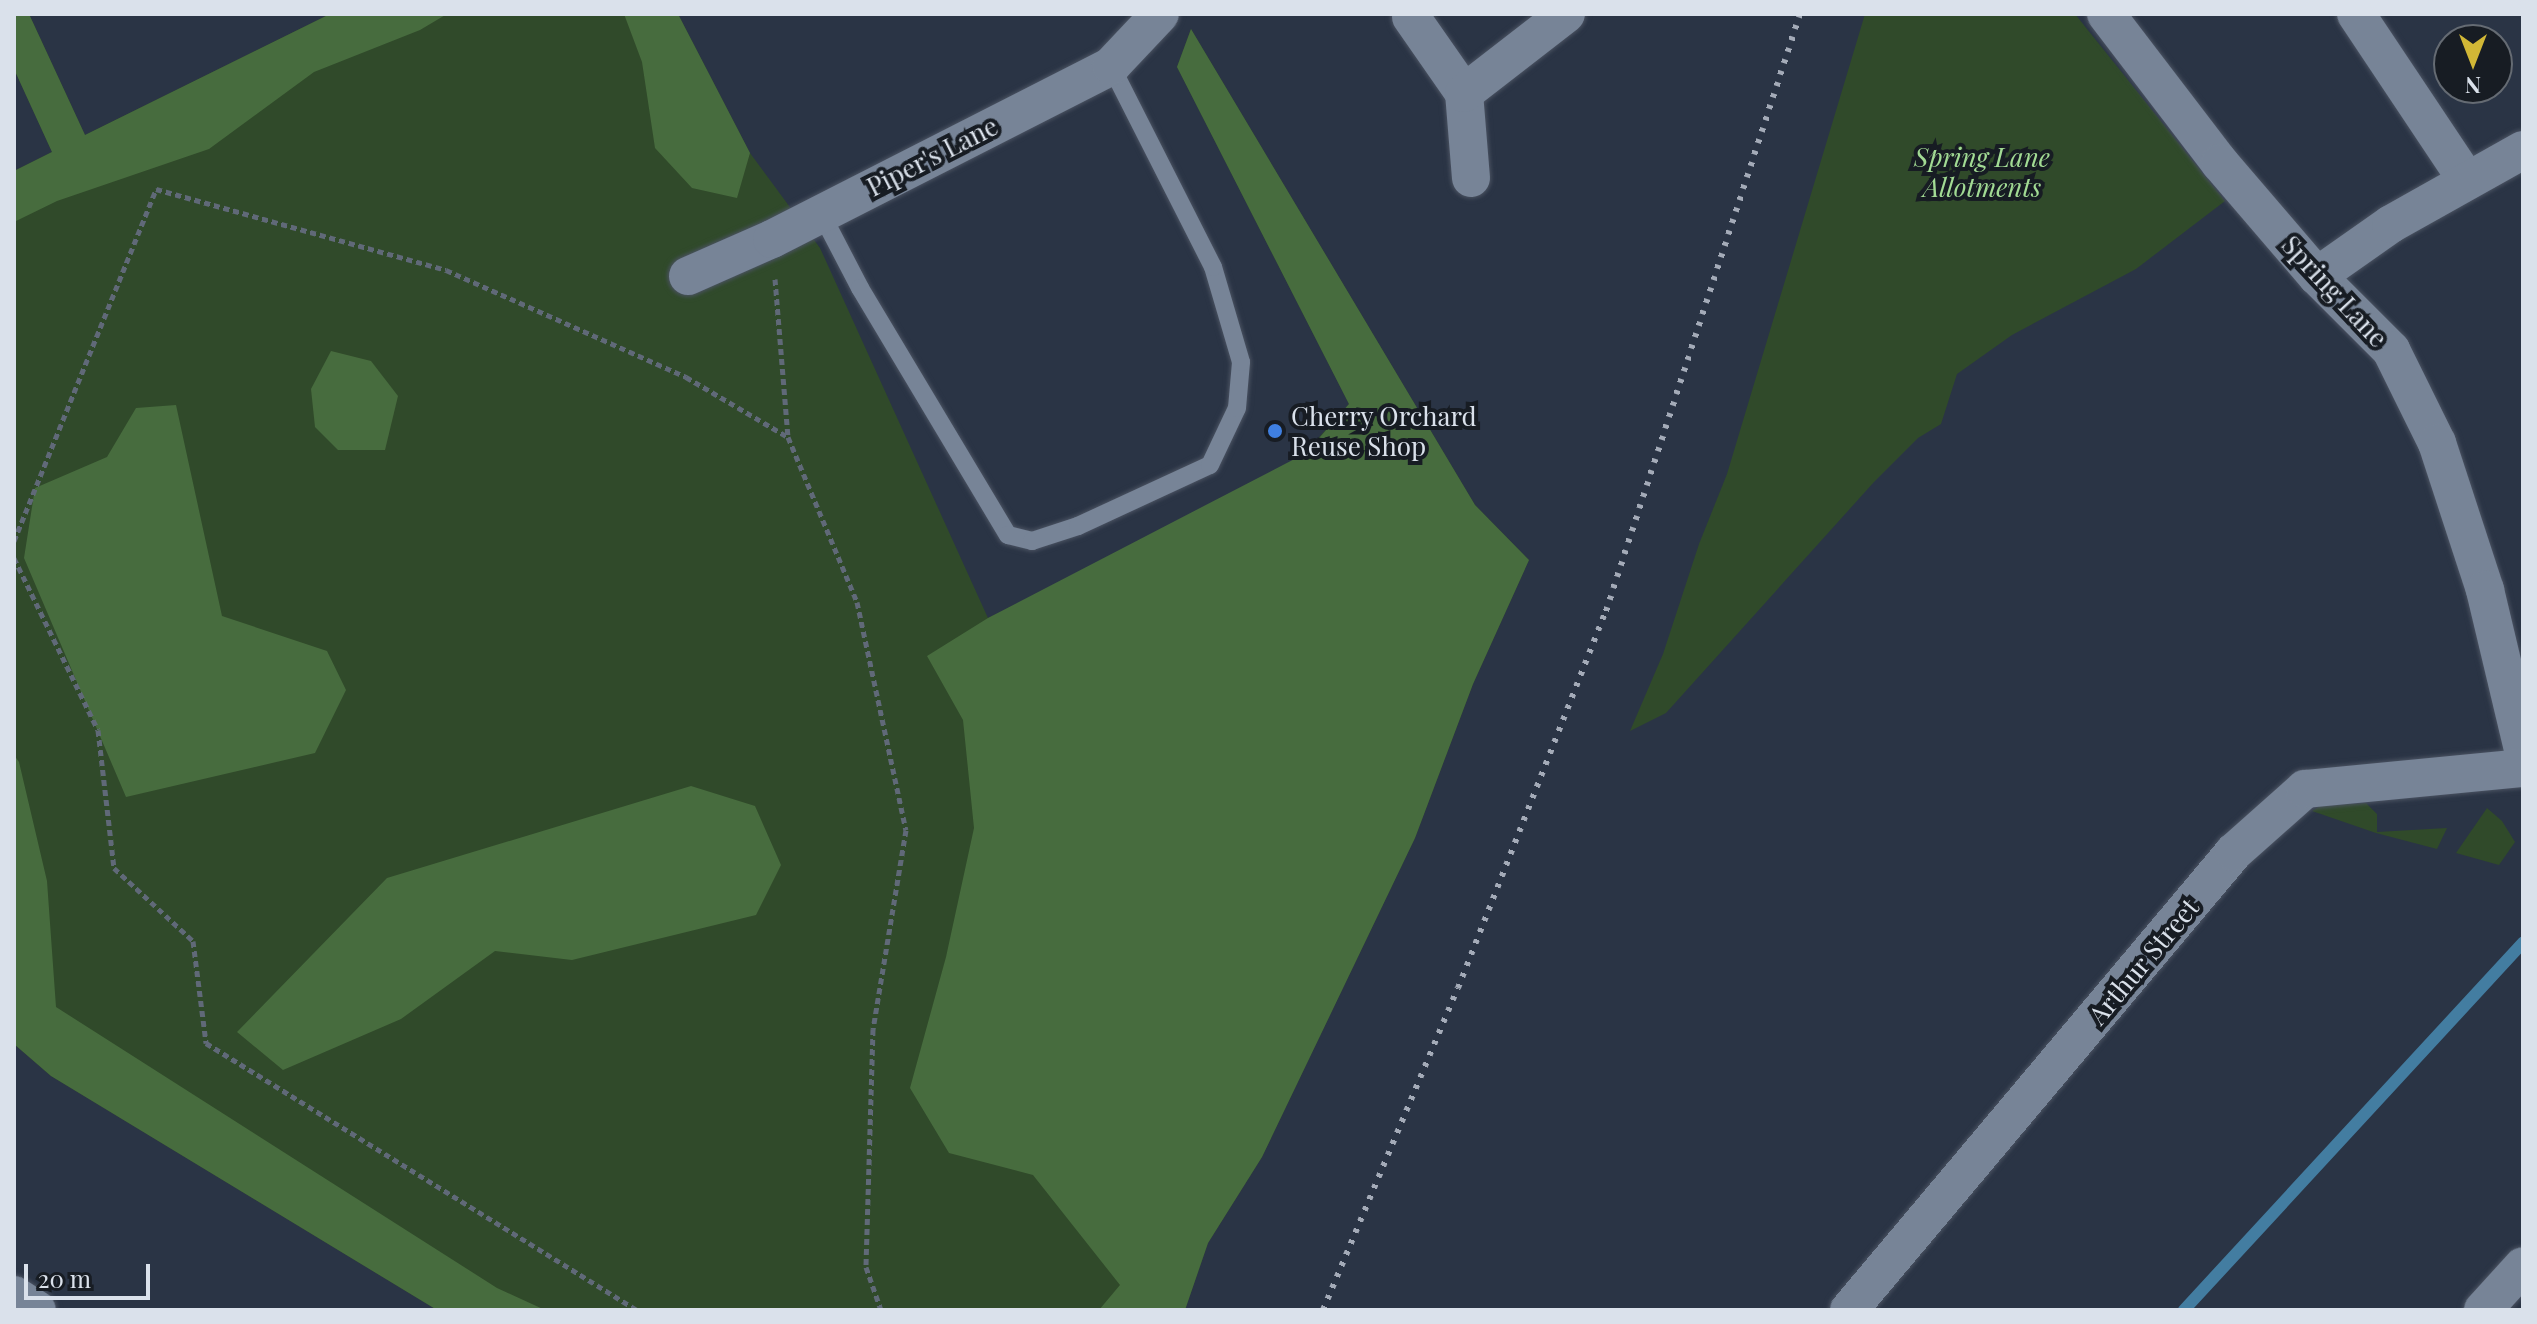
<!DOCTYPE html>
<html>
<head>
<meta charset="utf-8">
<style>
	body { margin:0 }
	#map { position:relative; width:2537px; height:1324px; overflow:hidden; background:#2a3445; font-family:"Playfair Display",serif }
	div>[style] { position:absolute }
	.green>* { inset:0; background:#304a2a }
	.forest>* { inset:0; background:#476c3e }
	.stream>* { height:12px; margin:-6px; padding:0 6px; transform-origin:6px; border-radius:6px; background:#437da1 }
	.path>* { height:5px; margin-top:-2.5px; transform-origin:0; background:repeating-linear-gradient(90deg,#606978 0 6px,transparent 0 10px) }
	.roads { filter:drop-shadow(0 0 2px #4a5261) drop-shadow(0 0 2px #4a5261) }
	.service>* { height:18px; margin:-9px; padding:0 9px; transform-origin:9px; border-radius:9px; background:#778497 }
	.minor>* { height:38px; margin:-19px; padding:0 19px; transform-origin:19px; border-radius:19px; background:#778497 }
	.rail>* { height:6px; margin-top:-3px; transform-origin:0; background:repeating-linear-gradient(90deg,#a4abb8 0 4px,transparent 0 12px) }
	.dots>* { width:22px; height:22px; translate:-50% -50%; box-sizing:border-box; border:4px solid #171c23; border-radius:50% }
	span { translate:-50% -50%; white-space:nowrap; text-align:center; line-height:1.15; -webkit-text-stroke:8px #171c23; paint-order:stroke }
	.street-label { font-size:26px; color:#dae1eb }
	.park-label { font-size:26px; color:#a2db94; font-style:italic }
	.poi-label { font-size:26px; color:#dae1eb }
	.left { translate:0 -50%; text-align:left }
	.frame { position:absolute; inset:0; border:16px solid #dae1eb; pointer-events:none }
	.north { position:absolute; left:2433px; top:24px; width:80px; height:80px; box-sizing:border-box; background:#171c23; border:2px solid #656b73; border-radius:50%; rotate:180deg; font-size:22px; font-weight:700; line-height:32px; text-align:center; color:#dae1eb }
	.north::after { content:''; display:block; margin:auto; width:28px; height:36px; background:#d1b736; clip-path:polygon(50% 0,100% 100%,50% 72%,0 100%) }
	.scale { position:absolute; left:24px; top:1264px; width:126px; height:36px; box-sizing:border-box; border:4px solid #dae1eb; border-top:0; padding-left:10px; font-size:24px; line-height:28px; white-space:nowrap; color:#dae1eb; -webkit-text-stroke:6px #171c23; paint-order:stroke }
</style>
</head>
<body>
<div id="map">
	<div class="green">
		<i style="clip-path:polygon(14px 14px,29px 14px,85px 135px,330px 14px,678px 14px,750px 153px,820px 248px,988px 618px,1285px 475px,1349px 404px,1177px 67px,1191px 29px,1475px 505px,1529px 560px,1473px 684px,1415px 838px,1262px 1157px,1208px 1243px,1185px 1310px,437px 1310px,51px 1076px,14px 1044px,14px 171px,52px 152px,14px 69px)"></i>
		<i style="clip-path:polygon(1865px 14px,2075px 14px,2225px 201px,2136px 269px,2012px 335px,1957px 374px,1941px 424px,1918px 438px,1874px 482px,1666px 713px,1630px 731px,1663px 654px,1699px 544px,1727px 474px)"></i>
		<i style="clip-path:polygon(2366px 803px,2377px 814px,2377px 832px,2447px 828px,2437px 849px,2376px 833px,2312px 811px,2320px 806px)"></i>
		<i style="clip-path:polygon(2487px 808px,2502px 821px,2515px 842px,2499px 865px,2456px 853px)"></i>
	</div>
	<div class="forest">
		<i style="clip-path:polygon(14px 14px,29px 14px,85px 135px,330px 14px,447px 14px,420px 30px,314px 72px,209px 149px,57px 201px,14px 222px,14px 171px,52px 152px,14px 69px)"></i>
		<i style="clip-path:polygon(624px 14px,678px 14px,750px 153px,737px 198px,692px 188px,655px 148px,642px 62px)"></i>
		<i style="clip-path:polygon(1191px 29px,1475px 505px,1529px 560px,1473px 684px,1415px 838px,1262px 1157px,1208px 1243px,1185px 1310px,1099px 1310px,1120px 1285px,1033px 1175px,949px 1153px,910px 1088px,946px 957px,974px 828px,963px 720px,927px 656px,988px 618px,1306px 453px,1349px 404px,1177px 67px)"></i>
		<i style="clip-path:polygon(331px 351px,371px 361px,398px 396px,385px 450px,338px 450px,315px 427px,311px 389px)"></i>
		<i style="clip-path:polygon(176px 405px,222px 616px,327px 651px,346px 690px,315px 753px,126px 797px,24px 558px,35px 488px,107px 457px,136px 408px)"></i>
		<i style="clip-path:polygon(14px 755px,19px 762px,47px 881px,56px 1007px,497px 1288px,545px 1310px,437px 1310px,51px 1076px,14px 1044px)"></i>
		<i style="clip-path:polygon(691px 786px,755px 806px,781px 865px,756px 915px,572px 960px,495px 951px,401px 1019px,283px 1070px,237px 1032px,387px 878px)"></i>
	</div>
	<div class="stream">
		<i style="left:2184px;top:1310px;width:500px;rotate:-47.3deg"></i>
	</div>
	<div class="path">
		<i style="left:775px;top:279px;width:159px;rotate:85.3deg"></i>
		<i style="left:788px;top:437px;width:179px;rotate:67.3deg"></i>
		<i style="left:857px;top:602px;width:233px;rotate:77.9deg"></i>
		<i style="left:906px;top:830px;width:202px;rotate:99.4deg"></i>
		<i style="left:873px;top:1029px;width:238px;rotate:91.7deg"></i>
		<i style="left:866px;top:1267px;width:46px;rotate:70.8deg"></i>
		<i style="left:14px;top:541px;width:380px;rotate:-68deg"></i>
		<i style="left:156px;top:189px;width:301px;rotate:15.6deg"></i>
		<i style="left:446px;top:270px;width:263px;rotate:24deg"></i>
		<i style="left:686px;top:377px;width:118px;rotate:30.5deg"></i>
		<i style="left:14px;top:558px;width:191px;rotate:64deg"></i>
		<i style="left:98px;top:730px;width:139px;rotate:83.4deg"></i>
		<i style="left:114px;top:868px;width:108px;rotate:42.7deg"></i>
		<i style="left:193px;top:941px;width:103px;rotate:82.7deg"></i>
		<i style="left:206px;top:1043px;width:507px;rotate:31.78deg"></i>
	</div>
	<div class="roads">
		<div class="service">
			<i style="left:821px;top:213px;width:85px;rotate:62.5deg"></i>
			<i style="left:860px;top:288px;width:288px;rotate:59.1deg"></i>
			<i style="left:1008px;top:535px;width:25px;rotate:14deg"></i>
			<i style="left:1032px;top:541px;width:48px;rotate:-18.1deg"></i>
			<i style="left:1078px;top:526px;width:145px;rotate:-24.8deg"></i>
			<i style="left:1210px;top:465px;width:63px;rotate:-64.7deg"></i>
			<i style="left:1237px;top:408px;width:46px;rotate:-85deg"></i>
			<i style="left:1241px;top:362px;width:99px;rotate:-106.4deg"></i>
			<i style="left:1213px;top:267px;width:225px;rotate:-116.9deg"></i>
		</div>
		<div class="minor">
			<i style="left:2106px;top:14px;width:188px;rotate:52.6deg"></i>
			<i style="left:2220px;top:163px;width:149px;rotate:49.4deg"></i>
			<i style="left:2317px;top:276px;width:105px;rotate:45deg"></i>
			<i style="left:2391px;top:350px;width:104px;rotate:63.7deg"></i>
			<i style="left:2437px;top:443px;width:155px;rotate:71.9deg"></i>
			<i style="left:2485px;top:590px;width:163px;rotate:76.6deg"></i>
			<i style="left:2356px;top:14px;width:198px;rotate:56.3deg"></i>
			<i style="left:1411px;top:17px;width:93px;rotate:55.1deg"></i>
			<i style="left:1471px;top:178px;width:85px;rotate:-94.7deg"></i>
			<i style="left:1464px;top:93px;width:129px;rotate:-37.8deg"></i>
			<i style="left:688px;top:276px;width:92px;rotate:-23.8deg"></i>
			<i style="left:772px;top:239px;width:381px;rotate:-27deg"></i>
			<i style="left:1111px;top:66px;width:71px;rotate:-46.7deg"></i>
			<i style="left:2317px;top:276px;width:90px;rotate:-35.1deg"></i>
			<i style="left:2391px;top:224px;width:151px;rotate:-29.3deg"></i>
			<i style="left:14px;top:1295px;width:27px;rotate:33deg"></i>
			<i style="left:1849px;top:1310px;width:598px;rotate:-49.95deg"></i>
			<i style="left:2234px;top:852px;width:95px;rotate:-41.6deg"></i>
			<i style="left:2305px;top:789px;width:219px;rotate:-5.5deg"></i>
			<i style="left:2483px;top:1310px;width:59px;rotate:-47.7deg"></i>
		</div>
	</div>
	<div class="rail">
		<i style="left:1323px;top:1310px;width:349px;rotate:-67.3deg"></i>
		<i style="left:1458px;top:988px;width:405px;rotate:-68.6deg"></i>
		<i style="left:1606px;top:611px;width:628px;rotate:-72deg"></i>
	</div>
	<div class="dots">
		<i style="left:1275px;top:431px;background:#3f7fe0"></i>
	</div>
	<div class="street-label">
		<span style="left:932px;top:156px;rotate:-27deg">Piper's Lane</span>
		<span style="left:2335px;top:291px;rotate:47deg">Spring Lane</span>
		<span style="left:2143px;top:961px;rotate:-50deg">Arthur Street</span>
	</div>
	<div class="park-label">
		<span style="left:1982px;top:172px">Spring Lane<br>Allotments</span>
	</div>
	<div class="poi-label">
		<span class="left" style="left:1291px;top:431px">Cherry Orchard<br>Reuse Shop</span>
	</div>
	<div class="frame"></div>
	<div class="north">N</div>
	<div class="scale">20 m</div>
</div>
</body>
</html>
